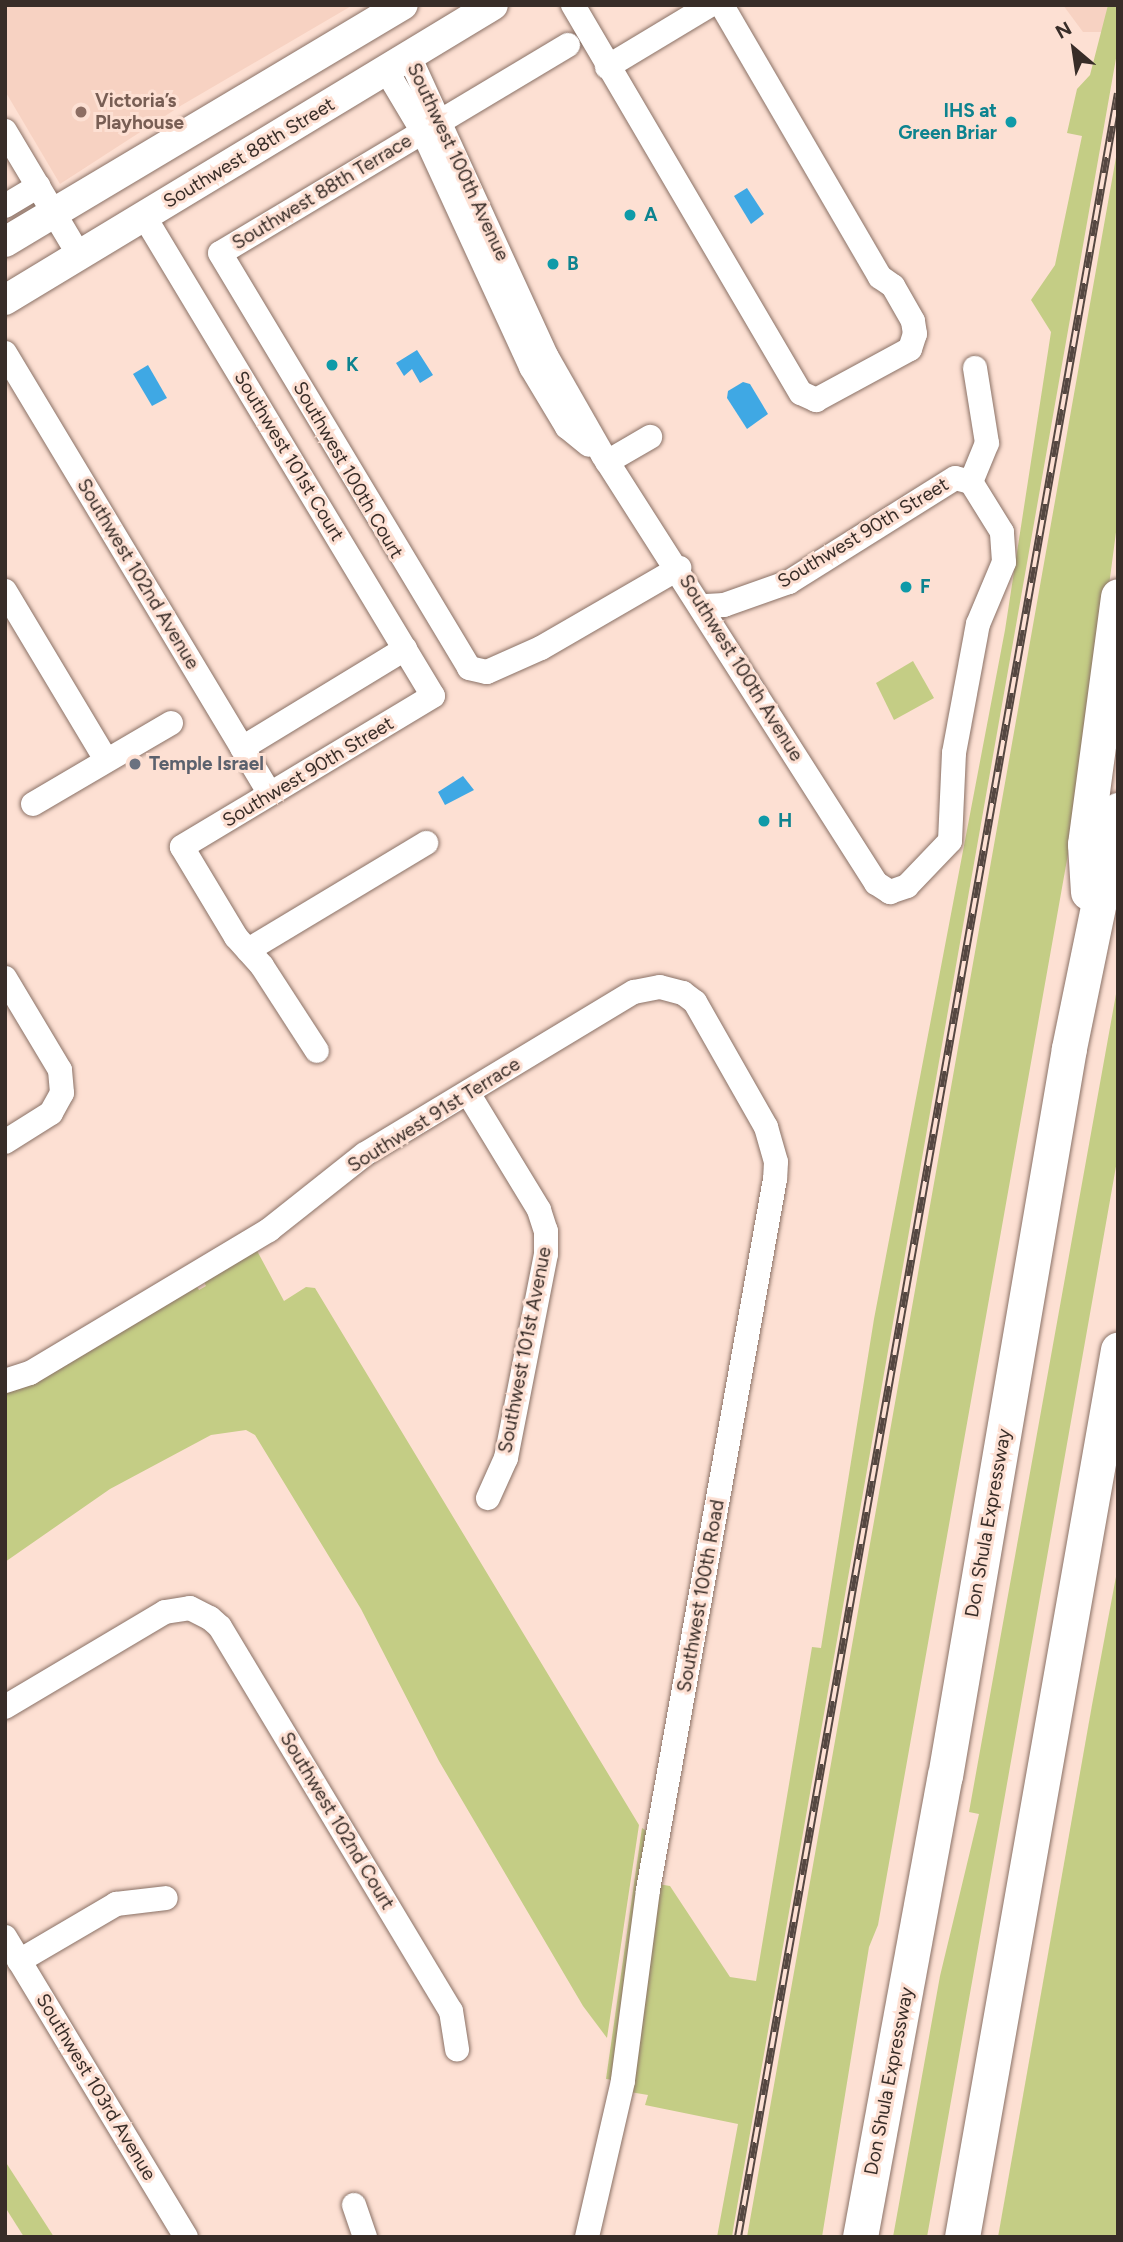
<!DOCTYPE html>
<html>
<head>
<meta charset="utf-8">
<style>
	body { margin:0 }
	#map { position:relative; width:1123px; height:2242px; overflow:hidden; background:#fde0d3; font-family:Figtree,sans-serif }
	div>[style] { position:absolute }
	.built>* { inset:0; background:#f7d2c2 }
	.green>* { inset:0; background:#c4cd85 }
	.water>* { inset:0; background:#3fa8e4 }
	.roads { filter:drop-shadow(0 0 2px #8a7166) drop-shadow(0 0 2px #8a7166) }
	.minor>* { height:24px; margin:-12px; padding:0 12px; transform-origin:12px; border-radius:12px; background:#fff }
	.major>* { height:30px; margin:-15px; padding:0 15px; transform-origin:15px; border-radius:15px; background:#fff }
	.highway>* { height:35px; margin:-17.5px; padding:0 17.5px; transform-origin:17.5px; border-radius:17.5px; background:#fff }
	.rail>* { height:8px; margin-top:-4px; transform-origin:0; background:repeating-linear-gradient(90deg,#fde0d3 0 16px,#554741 0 32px); box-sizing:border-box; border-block:2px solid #554741 }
	.dots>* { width:19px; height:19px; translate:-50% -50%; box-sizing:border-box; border:4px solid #fde0d3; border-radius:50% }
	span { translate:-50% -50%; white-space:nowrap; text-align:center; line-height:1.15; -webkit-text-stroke:6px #fde0d3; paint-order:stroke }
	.education-label { font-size:19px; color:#785e54; font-weight:700 }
	.left { translate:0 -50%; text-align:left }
	.culture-label { font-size:19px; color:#0d838f; font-weight:700 }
	.right { translate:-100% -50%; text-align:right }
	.street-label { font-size:19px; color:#382d28 }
	.worship-label { font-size:19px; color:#5b616d; font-weight:700 }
	.frame { position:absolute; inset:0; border:7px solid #382d28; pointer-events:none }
	.north { position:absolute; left:1039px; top:14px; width:70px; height:70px; -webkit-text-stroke:5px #fde0d3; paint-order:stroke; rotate:331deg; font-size:19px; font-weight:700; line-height:28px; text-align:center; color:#382d28 }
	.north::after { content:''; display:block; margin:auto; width:24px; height:32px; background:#382d28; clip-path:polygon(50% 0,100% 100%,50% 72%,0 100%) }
</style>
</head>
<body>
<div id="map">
	<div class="built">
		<i style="clip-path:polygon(5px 5px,353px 5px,182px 105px,60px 184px,5px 91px)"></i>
		<i style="clip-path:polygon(1063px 5px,1108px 5px,1103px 32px,1083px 32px)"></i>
	</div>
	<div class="green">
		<i style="clip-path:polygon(1108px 5px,1118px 5px,1118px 47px,734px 2224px,732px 2237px,717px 2237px,738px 2124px,645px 2105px,648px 2095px,630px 2092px,658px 1884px,670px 1886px,730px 1977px,756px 1981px,812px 1647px,821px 1648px,874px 1319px,1005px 630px,1051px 332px,1031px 300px,1055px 265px,1082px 136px,1067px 133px,1077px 89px,1090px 75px)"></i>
		<i style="clip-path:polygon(1118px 146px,1118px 517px,1090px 730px,878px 1925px,869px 1947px,822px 2237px,747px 2237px)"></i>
		<i style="clip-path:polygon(913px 661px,934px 698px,894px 720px,876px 683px)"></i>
		<i style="clip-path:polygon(1118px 983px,1118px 1155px,927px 2237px,893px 2237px,940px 1976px,979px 1814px,969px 1812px)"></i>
		<i style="clip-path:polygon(255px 1247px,284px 1301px,306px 1287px,315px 1288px,639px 1825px,607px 2038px,583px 2006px,439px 1761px,361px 1609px,255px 1435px,246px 1430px,211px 1435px,110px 1489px,5px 1562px,5px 1390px,195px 1283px,199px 1290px,206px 1286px,202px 1278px)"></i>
		<i style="clip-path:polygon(1118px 1566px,1118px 2237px,998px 2237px,1092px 1705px)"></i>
		<i style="clip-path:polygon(642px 1828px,650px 1833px,615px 2080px,606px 2079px)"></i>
		<i style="clip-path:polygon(5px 2161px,54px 2237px,24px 2237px,5px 2207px)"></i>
	</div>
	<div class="water">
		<i style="clip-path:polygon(747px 188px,764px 214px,751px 224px,734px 196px)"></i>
		<i style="clip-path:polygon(417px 350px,433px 375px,420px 383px,412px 369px,404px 376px,396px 363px)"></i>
		<i style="clip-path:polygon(148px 365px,167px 398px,152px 406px,133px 374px)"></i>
		<i style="clip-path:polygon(743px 382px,750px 384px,768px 414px,747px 429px,727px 398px,728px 391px)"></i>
		<i style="clip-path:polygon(463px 776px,474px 790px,445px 805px,438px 792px)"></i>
	</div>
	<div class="roads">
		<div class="minor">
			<i style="left:573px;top:5px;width:450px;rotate:59.6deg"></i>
			<i style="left:801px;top:393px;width:17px;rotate:25deg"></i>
			<i style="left:816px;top:400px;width:107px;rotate:-28.5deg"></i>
			<i style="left:910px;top:349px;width:16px;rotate:-72deg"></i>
			<i style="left:915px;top:334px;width:13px;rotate:-99deg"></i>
			<i style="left:913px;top:321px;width:40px;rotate:-119.7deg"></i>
			<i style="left:893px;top:286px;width:16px;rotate:-145deg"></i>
			<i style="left:880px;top:277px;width:315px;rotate:-120.2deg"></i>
			<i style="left:568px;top:45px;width:405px;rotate:149.1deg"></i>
			<i style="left:220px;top:253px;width:484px;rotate:59deg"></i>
			<i style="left:469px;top:668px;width:18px;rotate:13deg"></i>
			<i style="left:487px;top:672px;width:59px;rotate:-24deg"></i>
			<i style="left:541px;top:648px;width:160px;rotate:-30.1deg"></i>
			<i style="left:409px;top:56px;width:331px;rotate:65.4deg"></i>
			<i style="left:547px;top:357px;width:113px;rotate:60.3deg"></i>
			<i style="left:603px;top:455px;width:508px;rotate:57.47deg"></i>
			<i style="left:876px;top:883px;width:17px;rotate:33deg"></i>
			<i style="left:890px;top:892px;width:18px;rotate:-19deg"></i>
			<i style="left:907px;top:886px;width:62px;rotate:-46.3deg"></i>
			<i style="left:950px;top:841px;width:88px;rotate:-87.4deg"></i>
			<i style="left:954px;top:753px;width:131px;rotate:-79.5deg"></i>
			<i style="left:978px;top:624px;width:67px;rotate:-67.2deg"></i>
			<i style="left:1004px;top:562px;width:30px;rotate:-94deg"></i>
			<i style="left:1002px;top:532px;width:59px;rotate:-121.8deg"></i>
			<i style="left:971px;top:482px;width:16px;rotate:-166deg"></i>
			<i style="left:955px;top:478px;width:196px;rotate:147.9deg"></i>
			<i style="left:789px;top:582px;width:69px;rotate:160.5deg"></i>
			<i style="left:724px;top:605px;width:22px;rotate:177deg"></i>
			<i style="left:607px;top:67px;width:120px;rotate:-31deg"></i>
			<i style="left:386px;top:70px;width:72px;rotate:59.2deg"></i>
			<i style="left:423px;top:132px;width:259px;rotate:65.3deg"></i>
			<i style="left:531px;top:367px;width:70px;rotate:59deg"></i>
			<i style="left:567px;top:427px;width:28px;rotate:39deg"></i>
			<i style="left:5px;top:131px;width:144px;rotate:59.2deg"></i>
			<i style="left:5px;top:206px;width:39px;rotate:-31deg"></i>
			<i style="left:144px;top:216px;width:560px;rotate:58.95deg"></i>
			<i style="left:433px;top:696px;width:293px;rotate:149deg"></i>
			<i style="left:182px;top:847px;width:105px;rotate:59deg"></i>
			<i style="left:236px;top:937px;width:39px;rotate:48deg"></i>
			<i style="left:262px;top:966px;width:101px;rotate:57.1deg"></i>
			<i style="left:5px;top:353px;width:514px;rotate:59deg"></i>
			<i style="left:607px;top:462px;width:50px;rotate:-30.2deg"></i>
			<i style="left:971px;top:482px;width:42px;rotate:-67.7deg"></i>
			<i style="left:987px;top:443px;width:76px;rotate:-99.1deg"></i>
			<i style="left:5px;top:591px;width:197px;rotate:59.1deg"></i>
			<i style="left:242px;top:748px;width:191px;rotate:-31.3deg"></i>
			<i style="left:33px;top:804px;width:160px;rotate:-30.4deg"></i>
			<i style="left:248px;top:950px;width:208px;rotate:-31deg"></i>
			<i style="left:5px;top:978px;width:107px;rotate:59.1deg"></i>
			<i style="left:60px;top:1070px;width:23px;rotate:85deg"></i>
			<i style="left:62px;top:1093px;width:23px;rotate:119deg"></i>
			<i style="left:51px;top:1113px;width:54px;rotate:147.8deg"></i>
			<i style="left:468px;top:1093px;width:137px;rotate:58.7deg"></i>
			<i style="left:539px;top:1210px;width:22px;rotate:72deg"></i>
			<i style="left:546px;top:1231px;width:23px;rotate:90deg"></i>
			<i style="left:546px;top:1254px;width:208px;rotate:101.1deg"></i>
			<i style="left:506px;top:1458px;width:44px;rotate:114.2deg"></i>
			<i style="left:5px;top:1381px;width:26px;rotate:-18deg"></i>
			<i style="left:30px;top:1373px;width:279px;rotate:-30.9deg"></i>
			<i style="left:269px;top:1230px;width:122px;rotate:-38.4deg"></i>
			<i style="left:365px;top:1154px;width:314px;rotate:-31.1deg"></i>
			<i style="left:634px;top:992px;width:26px;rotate:-11deg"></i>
			<i style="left:660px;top:987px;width:24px;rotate:15deg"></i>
			<i style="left:683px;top:993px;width:15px;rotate:37deg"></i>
			<i style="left:695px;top:1002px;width:144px;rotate:60.4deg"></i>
			<i style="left:766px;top:1127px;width:36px;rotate:74deg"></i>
			<i style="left:776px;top:1162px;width:17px;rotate:93deg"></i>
			<i style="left:775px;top:1179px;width:722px;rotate:100.13deg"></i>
			<i style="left:648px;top:1890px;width:193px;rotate:97.5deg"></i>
			<i style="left:623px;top:2081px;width:160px;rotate:103deg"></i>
			<i style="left:5px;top:1707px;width:186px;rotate:-30.7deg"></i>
			<i style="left:165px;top:1612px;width:25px;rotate:-9deg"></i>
			<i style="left:190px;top:1608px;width:22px;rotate:27deg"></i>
			<i style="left:210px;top:1618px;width:13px;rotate:42deg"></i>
			<i style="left:220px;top:1627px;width:448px;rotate:59deg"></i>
			<i style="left:451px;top:2011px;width:39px;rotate:81deg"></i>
			<i style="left:5px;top:1937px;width:350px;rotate:58.9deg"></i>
			<i style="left:19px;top:1961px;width:113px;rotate:-30.4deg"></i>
			<i style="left:116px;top:1904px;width:50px;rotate:-6.8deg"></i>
			<i style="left:354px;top:2205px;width:34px;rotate:71deg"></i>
		</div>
		<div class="major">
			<i style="left:5px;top:242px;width:463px;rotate:-30.8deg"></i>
			<i style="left:5px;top:300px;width:570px;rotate:-31.15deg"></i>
		</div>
		<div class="highway">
			<i style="left:1088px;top:892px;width:48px;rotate:-93.6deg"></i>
			<i style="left:1085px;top:844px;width:250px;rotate:-82.4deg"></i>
			<i style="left:860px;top:2237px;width:469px;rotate:-79.6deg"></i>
			<i style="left:945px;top:1776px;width:738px;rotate:-80.33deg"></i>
			<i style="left:1069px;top:1048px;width:243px;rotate:-78.4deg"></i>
			<i style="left:962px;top:2237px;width:901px;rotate:-80.03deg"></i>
		</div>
	</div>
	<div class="rail">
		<i style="left:738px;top:2237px;width:2177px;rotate:-79.95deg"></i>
	</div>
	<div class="dots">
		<i style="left:81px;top:112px;background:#8d6e63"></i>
		<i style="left:1011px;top:122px;background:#0f9aa8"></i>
		<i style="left:630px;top:215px;background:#0f9aa8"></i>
		<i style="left:553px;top:264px;background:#0f9aa8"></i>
		<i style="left:332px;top:365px;background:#0f9aa8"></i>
		<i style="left:906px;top:587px;background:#0f9aa8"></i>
		<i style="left:135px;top:764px;background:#6b7280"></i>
		<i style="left:764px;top:821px;background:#0f9aa8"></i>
	</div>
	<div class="education-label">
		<span class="left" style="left:95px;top:112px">Victoria’s<br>Playhouse</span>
	</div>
	<div class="culture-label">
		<span class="right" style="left:997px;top:122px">IHS at<br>Green Briar</span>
		<span class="left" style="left:644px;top:215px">A</span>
		<span class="left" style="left:567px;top:264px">B</span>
		<span class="left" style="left:346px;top:365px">K</span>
		<span class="left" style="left:920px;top:587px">F</span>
		<span class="left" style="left:778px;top:821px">H</span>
	</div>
	<div class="street-label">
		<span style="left:249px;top:153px;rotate:-31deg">Southwest 88th Street</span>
		<span style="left:458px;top:162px;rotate:65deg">Southwest 100th Avenue</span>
		<span style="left:322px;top:192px;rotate:-31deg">Southwest 88th Terrace</span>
		<span style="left:289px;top:456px;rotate:59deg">Southwest 101st Court</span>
		<span style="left:348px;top:470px;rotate:60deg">Southwest 100th Court</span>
		<span style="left:863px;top:533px;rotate:-31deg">Southwest 90th Street</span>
		<span style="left:138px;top:574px;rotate:59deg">Southwest 102nd Avenue</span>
		<span style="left:741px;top:668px;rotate:58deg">Southwest 100th Avenue</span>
		<span style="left:308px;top:772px;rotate:-31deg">Southwest 90th Street</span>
		<span style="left:434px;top:1115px;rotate:-32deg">Southwest 91st Terrace</span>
		<span style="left:525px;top:1350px;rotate:-79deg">Southwest 101st Avenue</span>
		<span style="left:988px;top:1523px;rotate:-80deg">Don Shula Expressway</span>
		<span style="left:701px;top:1596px;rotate:-80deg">Southwest 100th Road</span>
		<span style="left:337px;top:1821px;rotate:59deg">Southwest 102nd Court</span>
		<span style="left:889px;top:2081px;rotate:-79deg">Don Shula Expressway</span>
		<span style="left:96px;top:2087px;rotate:59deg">Southwest 103rd Avenue</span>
	</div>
	<div class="worship-label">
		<span class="left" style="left:149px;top:764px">Temple Israel</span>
	</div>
	<div class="frame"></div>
	<div class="north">N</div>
</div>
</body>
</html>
